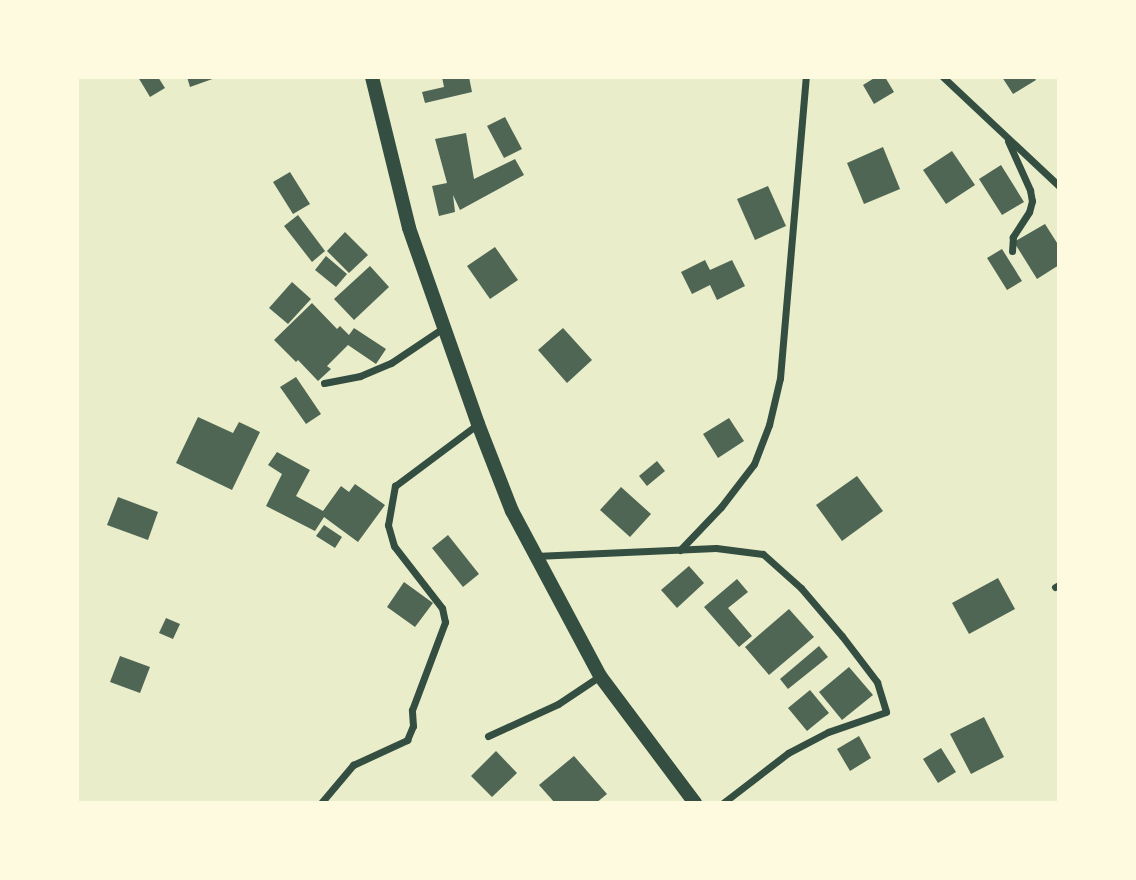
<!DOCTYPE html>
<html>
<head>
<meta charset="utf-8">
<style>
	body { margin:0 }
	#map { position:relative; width:1136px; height:880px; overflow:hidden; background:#e9edc9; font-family:"Archivo Narrow",sans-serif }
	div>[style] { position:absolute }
	.building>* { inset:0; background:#4f6655 }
	.minor>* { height:7px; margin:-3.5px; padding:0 3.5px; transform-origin:3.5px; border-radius:3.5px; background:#344e41 }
	.secondary>* { height:14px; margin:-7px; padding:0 7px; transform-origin:7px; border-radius:7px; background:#344e41 }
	span { translate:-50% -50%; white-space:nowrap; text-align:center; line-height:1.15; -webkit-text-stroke:5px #fefae0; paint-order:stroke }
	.frame { position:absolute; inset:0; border:79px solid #fefae0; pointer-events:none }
</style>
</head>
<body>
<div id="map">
	<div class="building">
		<i style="clip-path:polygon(138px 77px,158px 77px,165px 88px,150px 97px)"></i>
		<i style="clip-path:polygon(187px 77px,218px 77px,190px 87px)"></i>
		<i style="clip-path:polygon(442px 77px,469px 77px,472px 92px,425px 103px,422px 92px,444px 87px)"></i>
		<i style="clip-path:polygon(876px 77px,885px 77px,894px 92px,874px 104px,863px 85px)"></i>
		<i style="clip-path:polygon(1002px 77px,1034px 77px,1036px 80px,1013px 94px)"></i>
		<i style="clip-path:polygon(505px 117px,522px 149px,504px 158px,487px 126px)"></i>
		<i style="clip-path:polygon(466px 133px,474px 179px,515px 159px,524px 175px,460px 210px,453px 195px,455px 212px,439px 216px,432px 186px,447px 183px,435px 139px)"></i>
		<i style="clip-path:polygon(883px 147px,900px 189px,864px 204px,847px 163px)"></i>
		<i style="clip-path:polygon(952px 151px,975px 185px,946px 204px,923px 170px)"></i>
		<i style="clip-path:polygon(1001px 165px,1024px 202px,1002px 215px,979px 179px)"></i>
		<i style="clip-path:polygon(290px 172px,310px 204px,293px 214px,273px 182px)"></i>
		<i style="clip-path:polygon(768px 186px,786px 226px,755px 240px,737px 199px)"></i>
		<i style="clip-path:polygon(298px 215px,325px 251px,312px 262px,284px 226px)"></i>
		<i style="clip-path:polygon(1045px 224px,1059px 246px,1059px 265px,1037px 279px,1014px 242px)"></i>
		<i style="clip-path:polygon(345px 232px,368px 255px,349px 273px,327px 251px)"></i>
		<i style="clip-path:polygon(495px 247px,518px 280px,490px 299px,467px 266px)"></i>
		<i style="clip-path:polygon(1002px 249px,1022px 281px,1007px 290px,987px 258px)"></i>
		<i style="clip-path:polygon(326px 256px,347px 274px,336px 287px,315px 270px)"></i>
		<i style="clip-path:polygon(705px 260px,710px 270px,732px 260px,745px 286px,717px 300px,710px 285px,692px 294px,681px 272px)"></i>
		<i style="clip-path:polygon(370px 266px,389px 287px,354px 320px,334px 299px)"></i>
		<i style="clip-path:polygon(292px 282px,311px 299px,288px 324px,269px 308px)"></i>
		<i style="clip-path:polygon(312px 303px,337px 329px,340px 326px,349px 335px,354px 328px,386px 349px,376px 364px,348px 345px,327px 366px,331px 369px,318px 381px,298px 360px,296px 362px,274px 340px)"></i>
		<i style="clip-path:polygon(563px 328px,592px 360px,567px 383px,538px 350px)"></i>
		<i style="clip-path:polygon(296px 377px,321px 414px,306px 424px,280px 387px)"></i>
		<i style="clip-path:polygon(198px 417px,233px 433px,239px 422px,260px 432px,232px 490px,176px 463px)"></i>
		<i style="clip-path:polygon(729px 418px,744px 441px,718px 458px,703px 434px)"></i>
		<i style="clip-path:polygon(277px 452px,310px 470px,296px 496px,323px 511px,341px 486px,349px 492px,355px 484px,385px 505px,358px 542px,324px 517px,315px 531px,266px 506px,282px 474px,268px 465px)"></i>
		<i style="clip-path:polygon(657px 461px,665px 471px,647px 486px,639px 476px)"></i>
		<i style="clip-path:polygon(857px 476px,883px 511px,842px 541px,816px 505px)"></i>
		<i style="clip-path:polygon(621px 487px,651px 514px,630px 537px,600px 510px)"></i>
		<i style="clip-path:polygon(118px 497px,158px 512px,148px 540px,107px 525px)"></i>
		<i style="clip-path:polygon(324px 525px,342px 537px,335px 548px,316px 536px)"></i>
		<i style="clip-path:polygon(448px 535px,479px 574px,463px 587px,432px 548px)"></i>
		<i style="clip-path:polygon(689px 566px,704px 583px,677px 608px,661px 590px)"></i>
		<i style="clip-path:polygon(998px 578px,1015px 609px,969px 634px,952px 603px)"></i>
		<i style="clip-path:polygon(737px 579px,748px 592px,728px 608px,752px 636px,739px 647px,704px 607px)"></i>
		<i style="clip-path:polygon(404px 582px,433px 603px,415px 627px,387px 607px)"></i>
		<i style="clip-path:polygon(789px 609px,814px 637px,769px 675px,745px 647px)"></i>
		<i style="clip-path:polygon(166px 618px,180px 624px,173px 639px,159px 633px)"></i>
		<i style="clip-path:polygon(819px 646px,828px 657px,788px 689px,780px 679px)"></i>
		<i style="clip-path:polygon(120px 656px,150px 667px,140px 693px,110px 682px)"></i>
		<i style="clip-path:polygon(849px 667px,873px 695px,842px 720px,819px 692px)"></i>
		<i style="clip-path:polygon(810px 690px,829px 713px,807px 731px,788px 708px)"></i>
		<i style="clip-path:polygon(984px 717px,1004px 757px,971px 774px,950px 734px)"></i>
		<i style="clip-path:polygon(859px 736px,871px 758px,850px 771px,837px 749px)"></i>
		<i style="clip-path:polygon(941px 748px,956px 772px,938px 783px,923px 759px)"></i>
		<i style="clip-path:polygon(496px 751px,517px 773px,492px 797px,471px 776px)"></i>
		<i style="clip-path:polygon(574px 756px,607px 794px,596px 803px,555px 803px,539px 785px)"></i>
	</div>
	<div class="minor">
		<i style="left:943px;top:77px;width:159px;rotate:43.2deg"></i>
		<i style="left:1008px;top:141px;width:54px;rotate:65.8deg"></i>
		<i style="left:1030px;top:190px;width:11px;rotate:80deg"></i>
		<i style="left:1032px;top:201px;width:11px;rotate:105deg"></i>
		<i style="left:1029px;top:212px;width:30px;rotate:123deg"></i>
		<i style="left:1013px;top:237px;width:14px;rotate:94deg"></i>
		<i style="left:324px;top:383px;width:37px;rotate:-11deg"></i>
		<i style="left:360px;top:376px;width:34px;rotate:-23deg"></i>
		<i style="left:391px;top:363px;width:63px;rotate:-33.9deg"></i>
		<i style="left:680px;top:550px;width:59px;rotate:-46.4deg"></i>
		<i style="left:721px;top:507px;width:54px;rotate:-52.5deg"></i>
		<i style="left:754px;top:464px;width:42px;rotate:-69deg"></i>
		<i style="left:769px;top:425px;width:48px;rotate:-76.8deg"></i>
		<i style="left:780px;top:378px;width:302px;rotate:-85.1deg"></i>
		<i style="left:535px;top:556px;width:181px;rotate:-2.5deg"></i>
		<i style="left:716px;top:548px;width:47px;rotate:7.3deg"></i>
		<i style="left:763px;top:554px;width:51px;rotate:41.8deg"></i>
		<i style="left:801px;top:588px;width:63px;rotate:49.5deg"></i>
		<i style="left:842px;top:636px;width:58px;rotate:52.7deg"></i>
		<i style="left:877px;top:682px;width:31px;rotate:73deg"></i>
		<i style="left:886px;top:712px;width:61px;rotate:161deg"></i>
		<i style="left:828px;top:732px;width:45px;rotate:152.3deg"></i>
		<i style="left:788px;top:753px;width:82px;rotate:142.4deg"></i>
		<i style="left:1055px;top:587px;width:4px;rotate:-27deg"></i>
		<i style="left:488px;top:736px;width:77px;rotate:-24.6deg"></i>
		<i style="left:558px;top:704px;width:50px;rotate:-33.7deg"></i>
		<i style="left:321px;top:803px;width:50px;rotate:-49.9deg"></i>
		<i style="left:353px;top:765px;width:60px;rotate:-24.8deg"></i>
		<i style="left:407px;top:740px;width:15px;rotate:-67deg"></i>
		<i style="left:413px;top:726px;width:16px;rotate:-94deg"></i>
		<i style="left:412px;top:710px;width:94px;rotate:-69.4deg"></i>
		<i style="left:445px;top:622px;width:14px;rotate:-102deg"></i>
		<i style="left:442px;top:608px;width:78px;rotate:-127.7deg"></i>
		<i style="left:394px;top:546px;width:22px;rotate:-106deg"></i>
		<i style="left:388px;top:525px;width:40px;rotate:-80deg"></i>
		<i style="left:395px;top:486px;width:104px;rotate:-36.8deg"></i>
	</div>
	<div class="secondary">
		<i style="left:372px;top:77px;width:155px;rotate:76.2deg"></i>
		<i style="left:409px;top:228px;width:208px;rotate:70.6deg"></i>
		<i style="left:478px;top:424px;width:93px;rotate:68.7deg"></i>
		<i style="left:512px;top:511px;width:187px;rotate:61.9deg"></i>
		<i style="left:600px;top:676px;width:159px;rotate:53.2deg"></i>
	</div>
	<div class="frame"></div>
</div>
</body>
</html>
